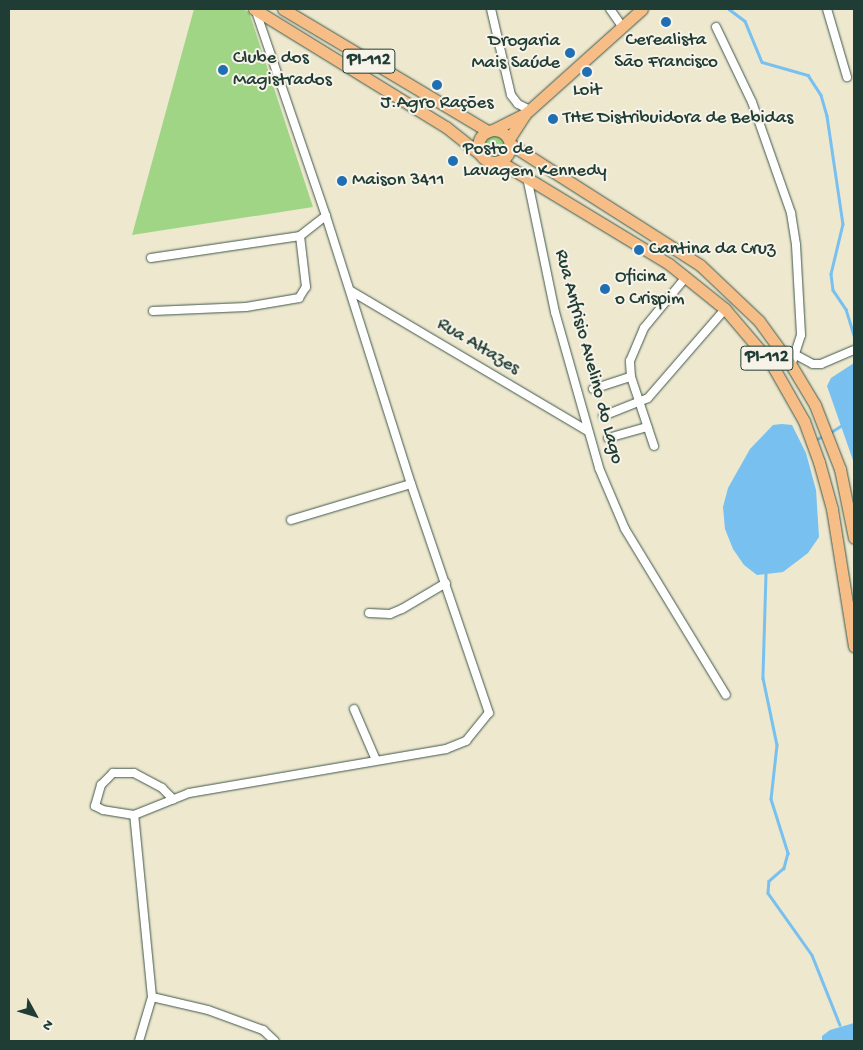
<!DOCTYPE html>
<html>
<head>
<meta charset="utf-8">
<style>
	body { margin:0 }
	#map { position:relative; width:863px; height:1050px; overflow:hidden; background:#ede8ce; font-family:"Gochi Hand",sans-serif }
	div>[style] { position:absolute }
	.green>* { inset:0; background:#a1d586 }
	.round { border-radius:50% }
	.water>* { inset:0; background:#78c0f0 }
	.stream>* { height:2.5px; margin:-1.25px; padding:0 1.25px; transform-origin:1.25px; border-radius:1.25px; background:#78c0f0 }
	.roads { filter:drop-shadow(0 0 1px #3e574b) drop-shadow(0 0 1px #3e574b) }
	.minor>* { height:8px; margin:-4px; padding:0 4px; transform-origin:4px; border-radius:4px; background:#fff }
	.primary>* { height:11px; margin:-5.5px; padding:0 5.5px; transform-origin:5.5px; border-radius:5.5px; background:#f6be86 }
	.primary>.ring { margin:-5.5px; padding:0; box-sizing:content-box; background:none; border:11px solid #f6be86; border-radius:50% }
	.dots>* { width:14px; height:14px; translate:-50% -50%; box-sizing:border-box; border:2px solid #f7f3e8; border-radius:50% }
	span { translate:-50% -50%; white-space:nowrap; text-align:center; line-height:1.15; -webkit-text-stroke:4px #f7f3e8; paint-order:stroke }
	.shield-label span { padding:1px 4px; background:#f7f3e8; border:1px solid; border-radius:4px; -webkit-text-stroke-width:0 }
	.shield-label { font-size:18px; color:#1f3d34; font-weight:700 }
	.poi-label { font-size:19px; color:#1f3d34 }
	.right { translate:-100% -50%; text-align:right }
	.left { translate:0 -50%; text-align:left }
	.street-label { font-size:19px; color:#1f3d34 }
	.frame { position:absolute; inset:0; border:10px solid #1f3d34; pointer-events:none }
	.north { position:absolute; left:10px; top:990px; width:50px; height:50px; -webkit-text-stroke:4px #f7f3e8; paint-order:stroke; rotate:129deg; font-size:14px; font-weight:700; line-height:20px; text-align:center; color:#1f3d34 }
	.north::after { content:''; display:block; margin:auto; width:18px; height:22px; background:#1f3d34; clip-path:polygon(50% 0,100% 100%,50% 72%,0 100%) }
</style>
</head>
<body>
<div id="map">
	<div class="green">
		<i style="clip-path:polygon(194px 9px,242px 9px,249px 12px,313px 207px,132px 235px)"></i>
		<i class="round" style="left:482px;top:134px;width:24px;height:24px"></i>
	</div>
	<div class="water">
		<i style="clip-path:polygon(854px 363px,854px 463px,827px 386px,831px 378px)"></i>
		<i style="clip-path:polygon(782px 424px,792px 425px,806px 453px,816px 490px,819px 537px,808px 553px,783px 572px,757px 575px,744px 565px,733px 549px,725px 529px,723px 507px,728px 488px,750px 449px,773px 425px)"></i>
		<i style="clip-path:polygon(854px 1023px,854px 1041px,822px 1041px,822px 1036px,830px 1030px)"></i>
	</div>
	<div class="stream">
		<i style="left:729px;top:9px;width:20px;rotate:37deg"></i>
		<i style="left:745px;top:21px;width:44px;rotate:67.5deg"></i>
		<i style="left:762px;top:62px;width:48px;rotate:15.8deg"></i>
		<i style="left:808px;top:75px;width:24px;rotate:57deg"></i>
		<i style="left:821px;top:95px;width:22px;rotate:74deg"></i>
		<i style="left:827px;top:116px;width:109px;rotate:81.6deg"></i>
		<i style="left:843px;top:224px;width:51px;rotate:103.5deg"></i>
		<i style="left:831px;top:274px;width:16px;rotate:83deg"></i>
		<i style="left:833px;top:290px;width:23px;rotate:56deg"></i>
		<i style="left:846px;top:309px;width:27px;rotate:73deg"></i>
		<i style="left:831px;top:432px;width:13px;rotate:-32deg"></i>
		<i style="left:817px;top:439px;width:7px;rotate:-27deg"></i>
		<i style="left:766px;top:574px;width:104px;rotate:91.7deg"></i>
		<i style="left:763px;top:678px;width:68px;rotate:78.2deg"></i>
		<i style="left:777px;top:745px;width:54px;rotate:96.3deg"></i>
		<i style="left:771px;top:799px;width:57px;rotate:72.5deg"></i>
		<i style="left:788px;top:853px;width:16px;rotate:105deg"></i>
		<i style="left:784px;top:868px;width:20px;rotate:139deg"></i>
		<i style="left:769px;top:881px;width:12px;rotate:95deg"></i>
		<i style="left:768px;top:893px;width:76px;rotate:54.6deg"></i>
		<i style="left:812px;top:955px;width:75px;rotate:68.2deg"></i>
	</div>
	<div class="roads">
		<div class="minor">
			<i style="left:491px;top:9px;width:88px;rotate:76.9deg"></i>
			<i style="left:511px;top:95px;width:11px;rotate:52deg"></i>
			<i style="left:518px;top:104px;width:13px;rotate:27deg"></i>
			<i style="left:610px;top:9px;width:21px;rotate:55deg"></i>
			<i style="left:827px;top:9px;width:71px;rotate:73.6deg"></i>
			<i style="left:716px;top:27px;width:83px;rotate:64.4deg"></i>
			<i style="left:752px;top:102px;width:118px;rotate:70.6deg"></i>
			<i style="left:791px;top:213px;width:32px;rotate:81deg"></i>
			<i style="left:796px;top:245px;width:90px;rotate:86.8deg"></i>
			<i style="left:801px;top:335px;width:32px;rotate:108deg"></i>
			<i style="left:527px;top:177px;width:138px;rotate:78.3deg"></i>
			<i style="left:555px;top:312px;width:162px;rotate:74.2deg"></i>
			<i style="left:599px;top:468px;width:66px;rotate:66.9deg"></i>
			<i style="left:625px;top:529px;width:194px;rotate:58.7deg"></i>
			<i style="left:151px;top:258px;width:151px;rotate:-8.4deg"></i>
			<i style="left:300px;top:236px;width:33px;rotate:-38deg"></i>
			<i style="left:351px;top:291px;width:275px;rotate:30.6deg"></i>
			<i style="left:153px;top:311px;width:93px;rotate:-2.5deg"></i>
			<i style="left:246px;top:307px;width:54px;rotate:-9.6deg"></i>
			<i style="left:299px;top:298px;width:13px;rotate:-58deg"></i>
			<i style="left:306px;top:287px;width:51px;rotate:-96.7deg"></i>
			<i style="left:796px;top:355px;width:19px;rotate:28deg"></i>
			<i style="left:813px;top:364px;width:8px"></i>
			<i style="left:821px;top:364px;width:36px;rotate:-23deg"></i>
			<i style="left:593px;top:389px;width:40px;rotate:-18deg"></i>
			<i style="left:603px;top:416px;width:48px;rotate:-21.8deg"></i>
			<i style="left:648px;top:398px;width:118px;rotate:-49.1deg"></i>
			<i style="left:608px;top:438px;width:41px;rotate:-15.8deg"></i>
			<i style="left:654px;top:446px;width:73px;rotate:-108.4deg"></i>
			<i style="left:631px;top:377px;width:16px;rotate:-94deg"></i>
			<i style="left:630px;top:361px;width:36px;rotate:-67deg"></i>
			<i style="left:644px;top:328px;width:66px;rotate:-50.5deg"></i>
			<i style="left:291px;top:520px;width:125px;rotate:-16.7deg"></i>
			<i style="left:369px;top:613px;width:21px;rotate:3deg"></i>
			<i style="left:390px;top:614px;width:13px;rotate:-23deg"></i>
			<i style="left:402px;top:609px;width:51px;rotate:-30.6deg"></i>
			<i style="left:354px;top:709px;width:56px;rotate:66.7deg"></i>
			<i style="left:134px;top:815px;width:31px;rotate:-171deg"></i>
			<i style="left:103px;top:810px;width:9px;rotate:-153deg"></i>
			<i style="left:95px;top:806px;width:22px;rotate:-74deg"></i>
			<i style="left:101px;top:785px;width:17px;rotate:-45deg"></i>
			<i style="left:113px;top:773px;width:21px"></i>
			<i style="left:134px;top:773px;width:32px;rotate:28deg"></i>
			<i style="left:162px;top:788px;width:16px;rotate:45deg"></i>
			<i style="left:152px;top:997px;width:57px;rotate:13.1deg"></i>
			<i style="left:208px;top:1010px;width:59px;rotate:20deg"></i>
			<i style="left:263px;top:1030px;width:16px;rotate:43deg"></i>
			<i style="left:139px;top:1041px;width:46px;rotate:-73.5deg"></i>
			<i style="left:152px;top:997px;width:183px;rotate:-95.6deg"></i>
			<i style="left:134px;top:815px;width:59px;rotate:-21.8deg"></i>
			<i style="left:189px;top:793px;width:261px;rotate:-9.7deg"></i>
			<i style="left:446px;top:749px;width:22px;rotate:-22deg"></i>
			<i style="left:466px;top:741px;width:36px;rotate:-51deg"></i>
			<i style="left:489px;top:713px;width:242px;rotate:-108.8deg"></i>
			<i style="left:411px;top:484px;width:281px;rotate:-107.6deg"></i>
			<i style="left:326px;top:216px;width:219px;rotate:-108.9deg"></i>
		</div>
		<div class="primary">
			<i style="left:254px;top:9px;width:225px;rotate:31.6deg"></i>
			<i style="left:446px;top:127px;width:43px;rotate:38.5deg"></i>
			<i style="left:283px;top:9px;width:239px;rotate:30.8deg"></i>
			<i class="ring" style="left:478px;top:130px;width:21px;height:21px"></i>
			<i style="left:493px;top:130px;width:35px;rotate:-27deg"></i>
			<i style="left:509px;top:139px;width:30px;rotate:-57deg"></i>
			<i style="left:525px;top:114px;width:157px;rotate:-41.9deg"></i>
			<i style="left:510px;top:144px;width:225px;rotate:32.5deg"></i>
			<i style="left:700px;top:265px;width:81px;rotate:43.5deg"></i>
			<i style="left:759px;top:321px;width:54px;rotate:54deg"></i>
			<i style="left:791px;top:365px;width:47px;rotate:59deg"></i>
			<i style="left:815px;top:405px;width:69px;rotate:68.7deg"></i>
			<i style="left:840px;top:469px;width:70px;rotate:78.5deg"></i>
			<i style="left:499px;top:161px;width:199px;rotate:31.2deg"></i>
			<i style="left:669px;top:264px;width:72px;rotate:38.8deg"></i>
			<i style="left:725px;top:309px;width:71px;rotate:49.6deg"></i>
			<i style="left:771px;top:363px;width:67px;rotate:60.4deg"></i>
			<i style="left:804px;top:421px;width:44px;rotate:69.9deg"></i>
			<i style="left:819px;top:462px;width:49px;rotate:74.5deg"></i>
			<i style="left:832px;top:509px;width:139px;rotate:80.9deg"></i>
		</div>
	</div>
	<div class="dots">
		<i style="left:666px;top:22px;background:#1f6fb2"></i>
		<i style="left:570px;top:53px;background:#1f6fb2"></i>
		<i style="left:223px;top:70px;background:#1f6fb2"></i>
		<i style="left:587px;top:72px;background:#1f6fb2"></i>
		<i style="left:437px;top:85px;background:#1f6fb2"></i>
		<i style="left:553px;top:119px;background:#1f6fb2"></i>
		<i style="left:453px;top:161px;background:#1f6fb2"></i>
		<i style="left:342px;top:181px;background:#1f6fb2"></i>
		<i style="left:639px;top:250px;background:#1f6fb2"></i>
		<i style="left:605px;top:289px;background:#1f6fb2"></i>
	</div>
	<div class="shield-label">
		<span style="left:369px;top:61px">PI-112</span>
		<span style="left:767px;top:358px">PI-112</span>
	</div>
	<div class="poi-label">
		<span style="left:666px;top:52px">Cerealista<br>São Francisco</span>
		<span class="right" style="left:560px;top:53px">Drogaria<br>Mais Saúde</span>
		<span class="left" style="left:233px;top:70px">Clube dos<br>Magistrados</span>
		<span style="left:587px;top:91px">Loit</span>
		<span style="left:437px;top:104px">J.Agro Rações</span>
		<span class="left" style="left:563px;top:119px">THE Distribuidora de Bebidas</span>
		<span class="left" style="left:463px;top:161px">Posto de<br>Lavagem Kennedy</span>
		<span class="left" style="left:352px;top:181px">Maison 3411</span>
		<span class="left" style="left:649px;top:250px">Cantina da Cruz</span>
		<span class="left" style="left:615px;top:289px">Oficina<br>o Crispim</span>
	</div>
	<div class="street-label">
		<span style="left:478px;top:347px;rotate:31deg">Rua Altazes</span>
		<span style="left:588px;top:357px;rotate:75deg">Rua Anfrisio Avelino do Lago</span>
	</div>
	<div class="frame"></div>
	<div class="north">N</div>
</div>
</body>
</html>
